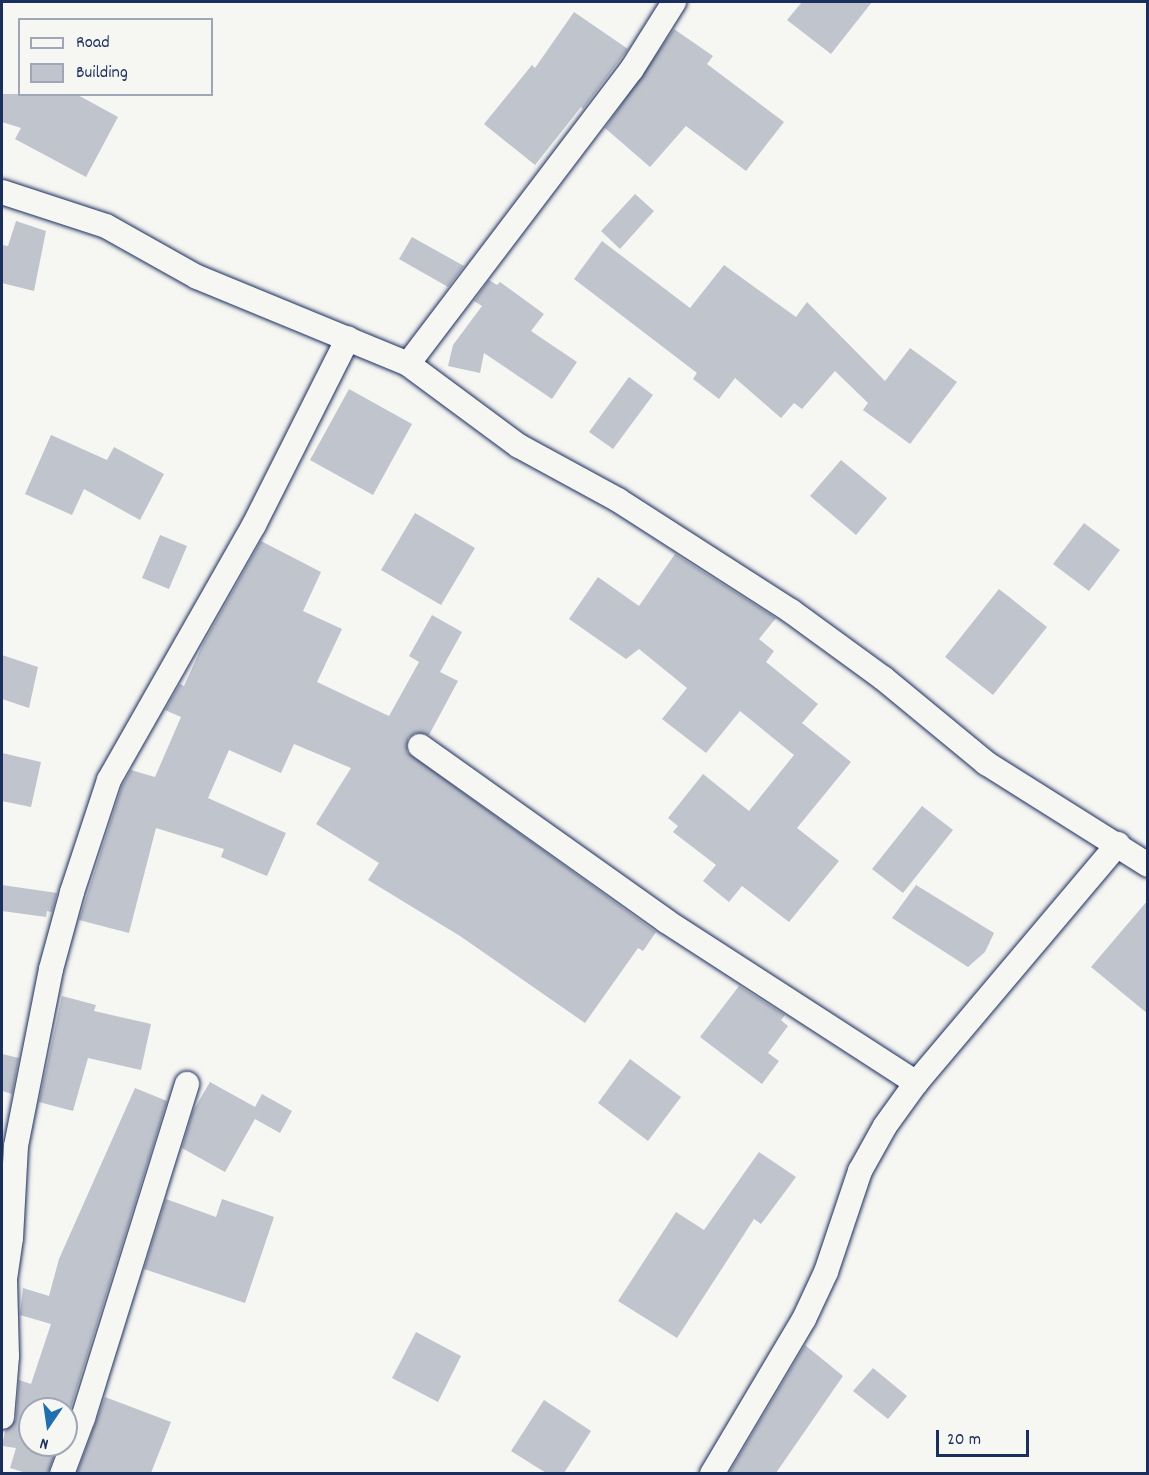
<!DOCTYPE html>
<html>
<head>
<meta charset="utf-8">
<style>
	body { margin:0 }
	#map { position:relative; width:1149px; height:1475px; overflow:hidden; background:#f6f6f2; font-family:Dekko,sans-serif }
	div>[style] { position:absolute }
	.building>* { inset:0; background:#c0c4cd }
	.roads { filter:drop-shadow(0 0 2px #1b2f5e) drop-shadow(0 0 2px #1b2f5e) }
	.street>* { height:24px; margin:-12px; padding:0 12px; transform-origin:12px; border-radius:12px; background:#f6f6f2 }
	span { translate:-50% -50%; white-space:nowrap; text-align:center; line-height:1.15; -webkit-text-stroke:4.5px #f6f6f2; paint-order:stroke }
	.frame { position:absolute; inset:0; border:3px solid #1b2f5e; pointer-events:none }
	.legend { position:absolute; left:18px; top:18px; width:195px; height:78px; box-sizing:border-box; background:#f6f6f2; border:2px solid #9ea6b7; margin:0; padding:8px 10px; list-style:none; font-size:18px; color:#1b2f5e }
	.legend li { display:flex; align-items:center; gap:12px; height:30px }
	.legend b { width:30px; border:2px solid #9ea6b7 }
	.north { position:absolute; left:18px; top:1397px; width:60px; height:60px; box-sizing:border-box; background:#f6f6f2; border:2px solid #9ea6b7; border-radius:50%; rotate:193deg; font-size:16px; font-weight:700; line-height:24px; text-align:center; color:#1b2f5e }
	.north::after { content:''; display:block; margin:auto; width:21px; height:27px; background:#1f6fb2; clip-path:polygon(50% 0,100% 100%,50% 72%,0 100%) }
	.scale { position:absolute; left:936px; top:1430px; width:93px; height:27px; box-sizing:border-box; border:3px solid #1b2f5e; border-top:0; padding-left:8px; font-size:18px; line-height:21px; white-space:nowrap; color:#1b2f5e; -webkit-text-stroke:4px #f6f6f2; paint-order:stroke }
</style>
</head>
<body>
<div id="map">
	<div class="building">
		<i style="clip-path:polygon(802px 2px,872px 2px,831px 54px,787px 20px)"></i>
		<i style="clip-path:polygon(574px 12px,628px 49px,583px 109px,581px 107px,535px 165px,484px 124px,532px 65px,535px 68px)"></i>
		<i style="clip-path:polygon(674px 29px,713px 56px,707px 64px,784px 122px,746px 171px,686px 126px,650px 167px,605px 128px)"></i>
		<i style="clip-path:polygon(2px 94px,76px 94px,118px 117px,86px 177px,15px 139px,21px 128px,2px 122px)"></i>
		<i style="clip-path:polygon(635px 194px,654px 211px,620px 249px,601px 231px)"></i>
		<i style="clip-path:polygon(16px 221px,46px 231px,34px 291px,2px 283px,2px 245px,8px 246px)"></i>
		<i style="clip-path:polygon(412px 237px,464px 266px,448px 287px,399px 259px)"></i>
		<i style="clip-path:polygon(602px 241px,690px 308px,724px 265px,796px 317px,807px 302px,885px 381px,910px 348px,957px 382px,910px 444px,863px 410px,868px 403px,835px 371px,802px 409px,794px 403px,781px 418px,735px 378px,719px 399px,693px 379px,697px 373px,574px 279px)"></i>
		<i style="clip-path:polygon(489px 280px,497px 285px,500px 282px,544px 314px,531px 331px,577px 362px,552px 399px,484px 353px,480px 373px,448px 366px,453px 345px,482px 306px,474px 301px)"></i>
		<i style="clip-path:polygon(629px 377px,653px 395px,613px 449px,589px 432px)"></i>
		<i style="clip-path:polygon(349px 389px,412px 424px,373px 495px,310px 460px)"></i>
		<i style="clip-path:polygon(51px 435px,107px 460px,114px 447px,164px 474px,140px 520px,84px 489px,72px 515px,25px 494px)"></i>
		<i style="clip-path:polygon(841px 460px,887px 498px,856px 535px,810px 496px)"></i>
		<i style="clip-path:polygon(415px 513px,475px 548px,441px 605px,381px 570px)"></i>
		<i style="clip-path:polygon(1084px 523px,1120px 550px,1089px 591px,1053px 564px)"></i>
		<i style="clip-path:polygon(160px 535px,187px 546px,169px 589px,142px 578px)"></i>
		<i style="clip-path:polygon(261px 541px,321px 572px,303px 611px,342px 629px,317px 682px,389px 716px,419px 662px,409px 656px,432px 615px,462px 632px,440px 672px,458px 681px,429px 735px,415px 733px,408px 738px,407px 752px,656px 932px,643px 951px,638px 948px,585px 1023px,460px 936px,368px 880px,379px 863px,316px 824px,351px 768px,294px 744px,281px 773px,229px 750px,208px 798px,286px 833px,267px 876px,221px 857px,224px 849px,156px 828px,129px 933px,79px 920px,122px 786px,131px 770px,155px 777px,181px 717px,165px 710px,180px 684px,184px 686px,203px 644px)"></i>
		<i style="clip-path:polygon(675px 554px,776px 618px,759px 639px,774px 651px,766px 662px,818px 704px,802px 723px,851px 762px,797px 828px,839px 861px,789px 922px,742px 886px,729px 902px,703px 881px,716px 865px,673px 832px,678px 826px,668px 818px,703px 774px,749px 811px,794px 755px,740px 711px,706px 753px,662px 719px,687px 688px,639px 649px,626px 659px,569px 619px,598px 577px,639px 606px)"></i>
		<i style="clip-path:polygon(999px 589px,1047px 627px,993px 695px,945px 657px)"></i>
		<i style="clip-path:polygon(2px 655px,38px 667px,29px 708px,2px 699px)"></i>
		<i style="clip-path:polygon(2px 753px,41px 762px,31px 807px,2px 801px)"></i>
		<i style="clip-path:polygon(922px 806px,953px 830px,903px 893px,872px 869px)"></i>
		<i style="clip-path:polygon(2px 885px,57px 893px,52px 912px,47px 911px,46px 917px,2px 911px)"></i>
		<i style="clip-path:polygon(916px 885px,994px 933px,985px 952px,968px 967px,892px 918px)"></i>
		<i style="clip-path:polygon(1148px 900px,1148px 1014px,1091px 967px)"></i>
		<i style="clip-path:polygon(739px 986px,785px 1015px,781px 1020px,788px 1026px,768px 1053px,779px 1061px,762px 1084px,700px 1037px)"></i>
		<i style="clip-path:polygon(62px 996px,96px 1005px,94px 1011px,151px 1024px,141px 1070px,88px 1058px,73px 1111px,39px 1102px)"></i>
		<i style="clip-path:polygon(2px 1054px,19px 1058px,12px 1094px,2px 1091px)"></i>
		<i style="clip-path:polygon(630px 1059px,681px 1097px,648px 1141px,598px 1103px)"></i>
		<i style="clip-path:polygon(210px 1082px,255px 1107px,262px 1094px,292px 1111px,280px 1133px,255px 1119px,225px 1172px,182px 1148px,193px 1111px)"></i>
		<i style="clip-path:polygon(135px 1088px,167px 1101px,66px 1423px,66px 1409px,30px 1409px,30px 1445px,58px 1445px,48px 1473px,26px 1473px,10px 1468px,16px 1448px,2px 1446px,5px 1431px,16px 1419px,19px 1380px,31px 1384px,51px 1324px,20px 1315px,23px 1288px,49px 1296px,59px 1259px)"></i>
		<i style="clip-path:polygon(759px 1152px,796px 1177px,761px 1224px,754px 1219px,677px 1338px,618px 1301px,676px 1212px,704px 1230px)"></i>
		<i style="clip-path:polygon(166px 1199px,216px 1217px,222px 1199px,274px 1217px,245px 1303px,144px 1269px)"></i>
		<i style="clip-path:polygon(416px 1332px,461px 1356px,438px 1402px,392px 1378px)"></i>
		<i style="clip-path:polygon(805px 1345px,843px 1376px,776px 1473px,729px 1473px)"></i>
		<i style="clip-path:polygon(873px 1368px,907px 1396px,888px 1419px,853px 1391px)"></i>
		<i style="clip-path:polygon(105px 1397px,171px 1422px,151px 1473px,77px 1473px)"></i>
		<i style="clip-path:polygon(544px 1400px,591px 1431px,564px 1473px,546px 1473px,511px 1451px)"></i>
	</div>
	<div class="roads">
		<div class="street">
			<i style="left:2px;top:192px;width:109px;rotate:18.1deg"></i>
			<i style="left:106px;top:226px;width:104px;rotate:29.3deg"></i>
			<i style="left:197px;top:277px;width:228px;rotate:22.4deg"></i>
			<i style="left:408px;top:364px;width:138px;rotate:36.5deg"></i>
			<i style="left:519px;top:446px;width:113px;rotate:28.6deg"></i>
			<i style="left:618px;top:500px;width:206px;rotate:32.7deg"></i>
			<i style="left:791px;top:611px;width:114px;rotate:36.1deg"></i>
			<i style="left:883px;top:678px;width:134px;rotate:39.5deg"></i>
			<i style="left:986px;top:763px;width:191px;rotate:32.2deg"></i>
			<i style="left:408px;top:364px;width:370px;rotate:-52.8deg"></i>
			<i style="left:632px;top:69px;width:79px;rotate:-57.9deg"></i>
			<i style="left:420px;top:746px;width:302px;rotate:35.4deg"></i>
			<i style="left:666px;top:921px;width:298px;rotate:32.9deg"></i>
			<i style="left:2px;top:1417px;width:61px;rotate:-85.3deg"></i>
			<i style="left:7px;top:1356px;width:77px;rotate:-91.5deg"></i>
			<i style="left:5px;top:1279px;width:41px;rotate:-81.7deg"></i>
			<i style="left:11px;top:1238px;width:92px;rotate:-86.9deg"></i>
			<i style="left:16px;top:1146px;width:180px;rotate:-78.8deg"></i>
			<i style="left:51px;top:969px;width:80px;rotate:-74.7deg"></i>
			<i style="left:72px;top:892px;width:118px;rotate:-71.7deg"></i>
			<i style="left:109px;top:780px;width:293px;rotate:-60.4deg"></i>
			<i style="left:254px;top:525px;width:209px;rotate:-63.3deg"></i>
			<i style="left:62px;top:1474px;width:60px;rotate:-69.4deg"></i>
			<i style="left:83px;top:1418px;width:350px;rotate:-72.7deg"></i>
			<i style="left:712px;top:1474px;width:180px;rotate:-59.3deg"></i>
			<i style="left:804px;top:1319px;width:52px;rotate:-64.9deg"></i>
			<i style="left:826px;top:1272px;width:107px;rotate:-71.4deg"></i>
			<i style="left:860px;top:1171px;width:51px;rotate:-60.9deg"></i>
			<i style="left:885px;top:1126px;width:53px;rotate:-54.2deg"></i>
			<i style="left:916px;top:1083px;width:313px;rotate:-49.8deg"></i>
		</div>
	</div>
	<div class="frame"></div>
	<ul class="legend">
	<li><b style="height:8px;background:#f6f6f2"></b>Road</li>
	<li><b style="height:16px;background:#c0c4cd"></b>Building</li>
	</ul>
	<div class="north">N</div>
	<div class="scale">20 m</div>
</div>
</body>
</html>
